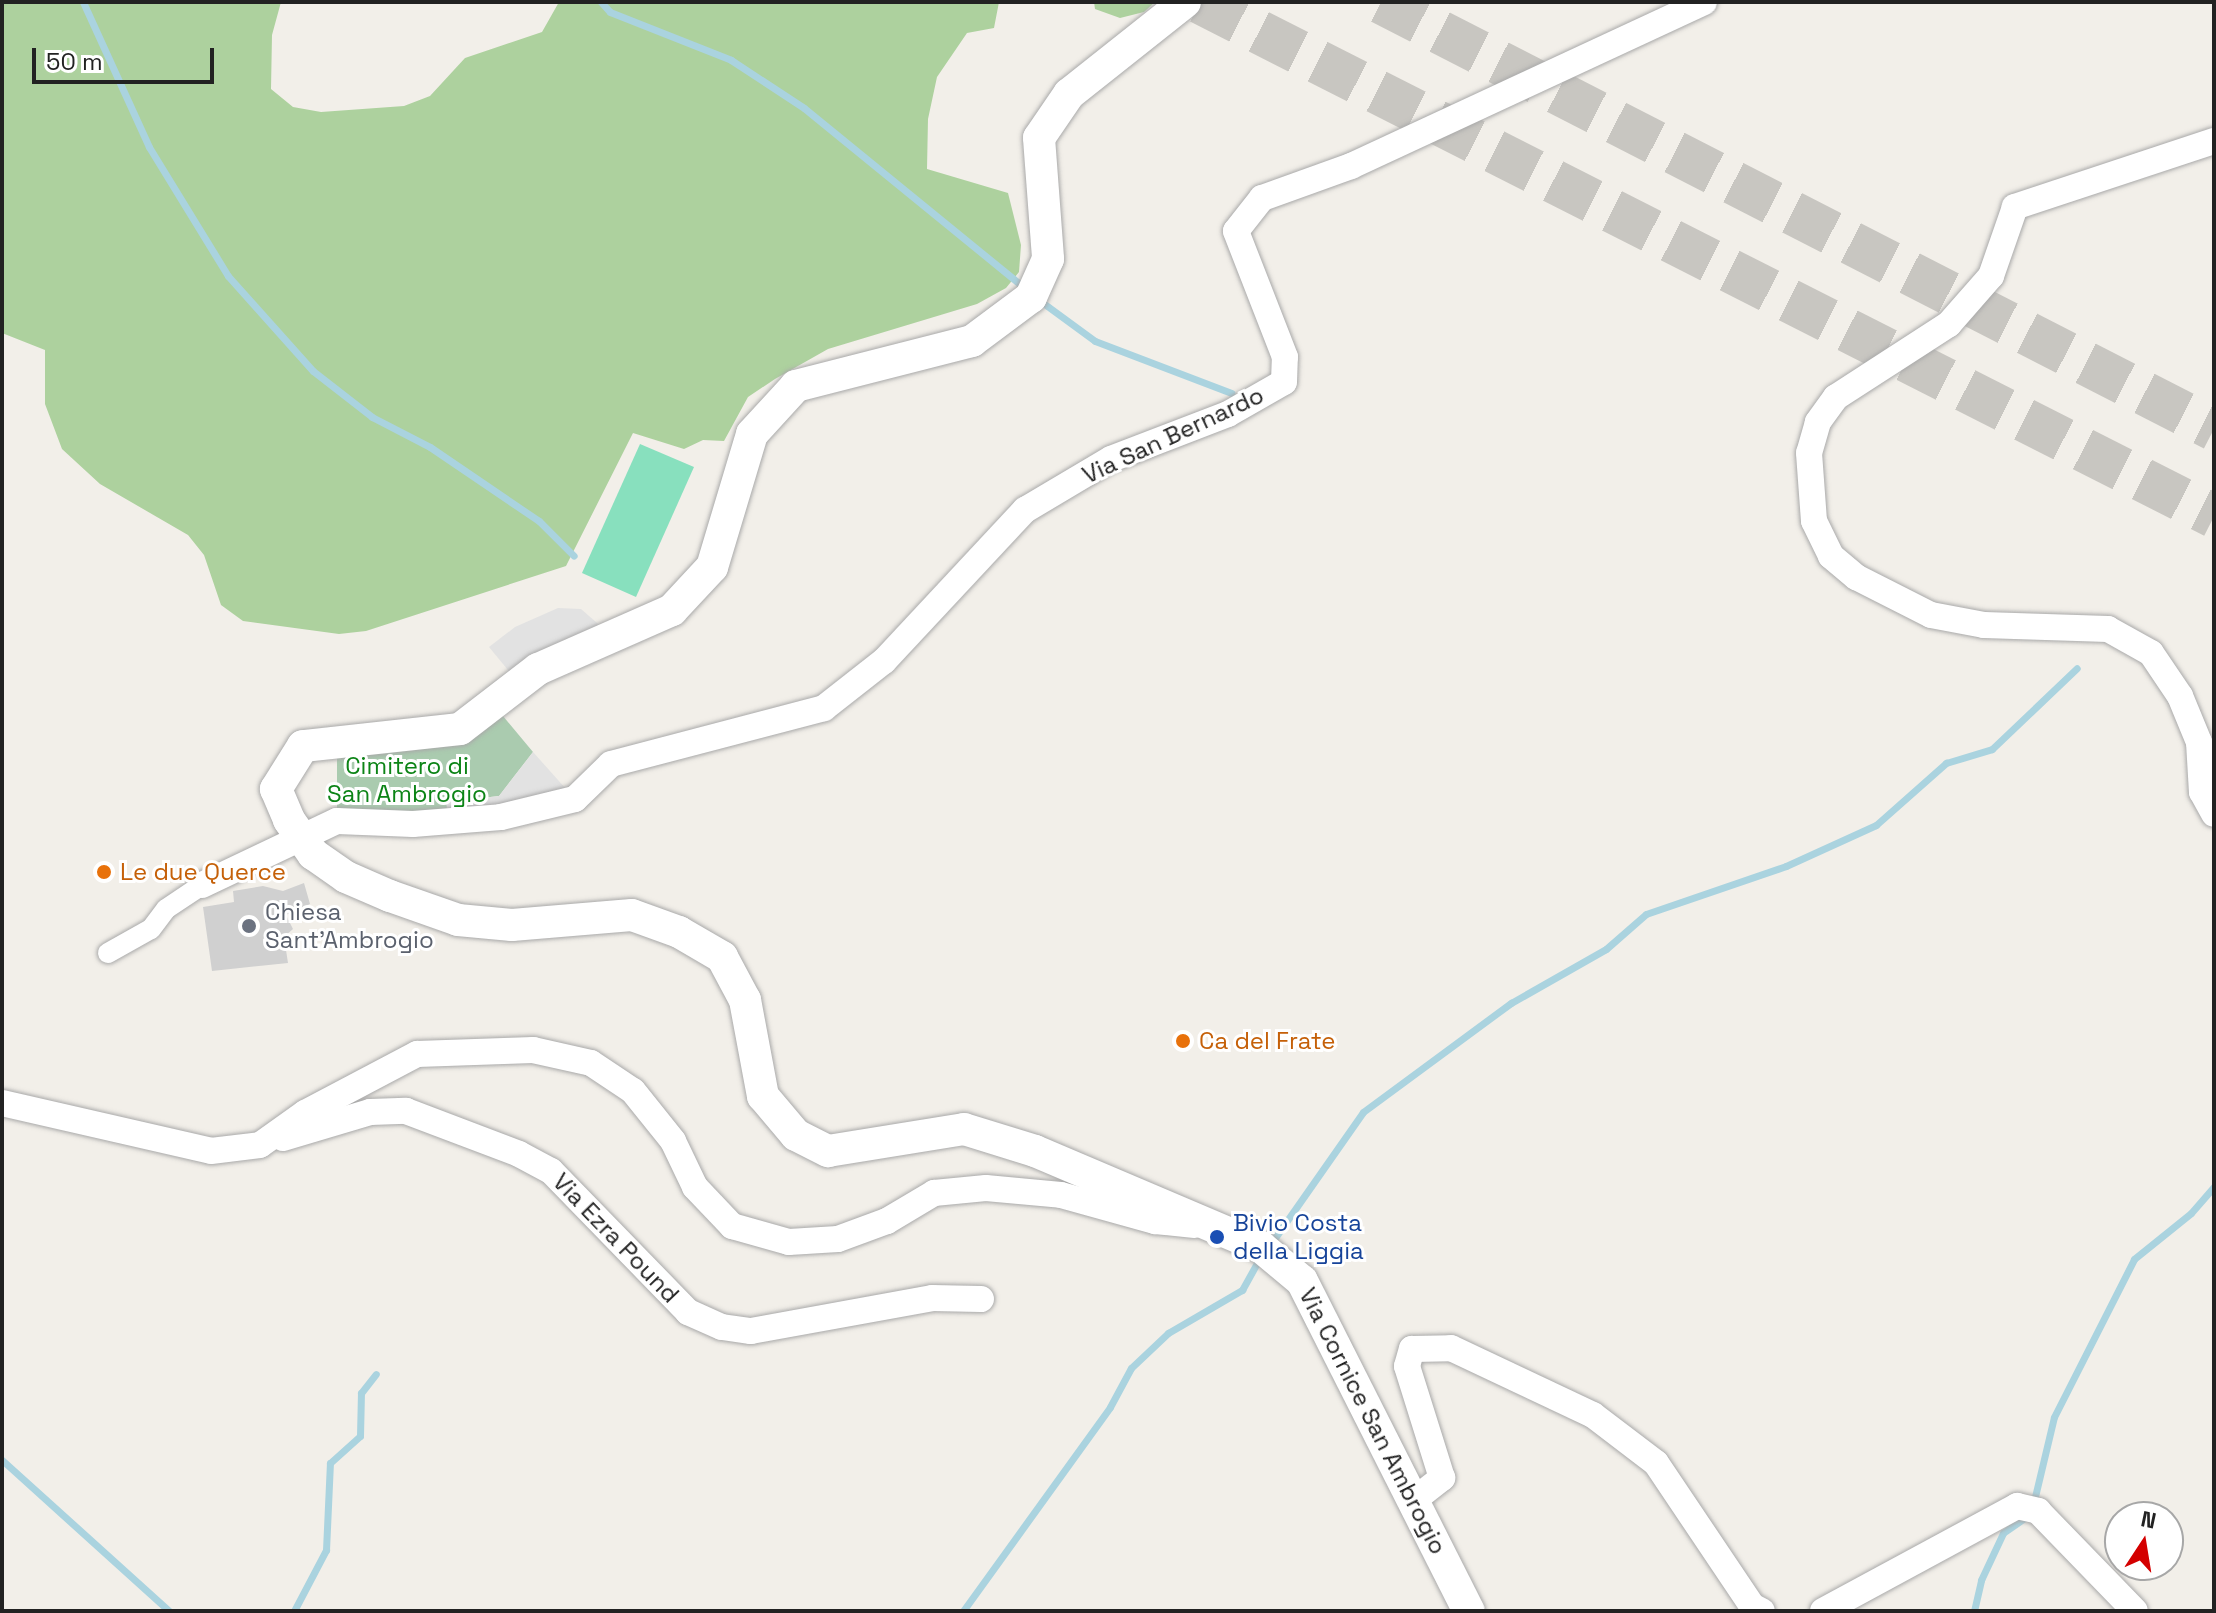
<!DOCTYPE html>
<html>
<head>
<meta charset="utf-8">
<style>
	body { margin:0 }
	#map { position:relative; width:2216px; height:1613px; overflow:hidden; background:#f2efe9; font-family:"Space Grotesk",sans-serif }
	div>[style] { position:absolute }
	.religious>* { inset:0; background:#d0d0d0 }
	.forest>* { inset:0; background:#add19e }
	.cemetery>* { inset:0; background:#aacbaf }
	.pitch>* { inset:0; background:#88e0be }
	.parking>* { inset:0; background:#e2e2e2 }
	.stream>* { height:7px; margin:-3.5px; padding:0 3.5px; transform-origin:3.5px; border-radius:3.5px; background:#aad3df }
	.motorway-tunnel>* { height:44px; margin-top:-22px; transform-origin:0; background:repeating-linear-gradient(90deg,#c8c6c1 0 44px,transparent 0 66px) }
	.roads { filter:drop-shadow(0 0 2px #a9a9a9) drop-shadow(0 0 2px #a9a9a9) }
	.pedestrian>* { height:20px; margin:-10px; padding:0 10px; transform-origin:10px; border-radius:10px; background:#fff }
	.minor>* { height:26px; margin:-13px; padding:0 13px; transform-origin:13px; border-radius:13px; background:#fff }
	.tertiary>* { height:32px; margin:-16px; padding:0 16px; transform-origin:16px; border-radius:16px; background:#fff }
	.dots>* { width:22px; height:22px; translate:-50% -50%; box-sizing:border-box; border:4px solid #fff; border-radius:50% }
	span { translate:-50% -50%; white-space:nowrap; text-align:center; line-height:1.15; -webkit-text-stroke:6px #fff; paint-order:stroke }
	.street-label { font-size:24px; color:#222 }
	.park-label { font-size:24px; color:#0c8416 }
	.food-label { font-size:24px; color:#c56008 }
	.left { translate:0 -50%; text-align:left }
	.worship-label { font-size:24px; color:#5b616d }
	.transit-label { font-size:24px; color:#164399 }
	.frame { position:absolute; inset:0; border:4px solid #222; pointer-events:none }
	.north { position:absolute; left:2104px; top:1501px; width:80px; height:80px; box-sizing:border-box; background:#fff; border:2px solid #a7a7a7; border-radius:50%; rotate:12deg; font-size:22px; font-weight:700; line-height:32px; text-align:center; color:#222 }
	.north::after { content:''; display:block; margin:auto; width:28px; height:36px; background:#d40000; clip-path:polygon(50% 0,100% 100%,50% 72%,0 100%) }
	.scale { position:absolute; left:32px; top:48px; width:182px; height:36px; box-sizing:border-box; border:4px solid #222; border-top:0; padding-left:10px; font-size:24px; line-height:28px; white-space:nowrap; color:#222; -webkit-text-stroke:6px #fff; paint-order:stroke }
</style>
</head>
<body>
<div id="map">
	<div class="religious">
		<i style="clip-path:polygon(304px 883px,310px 904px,286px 915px,293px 929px,284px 937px,288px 963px,212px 971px,203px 907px,234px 902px,233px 891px,263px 886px,283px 891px)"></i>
	</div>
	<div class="forest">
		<i style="clip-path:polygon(2px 2px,281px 2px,272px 35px,271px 89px,293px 107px,321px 112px,404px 106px,430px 96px,465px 58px,542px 32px,559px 2px,999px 2px,994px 28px,967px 33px,937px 77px,928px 119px,927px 169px,1008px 193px,1021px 245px,1019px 272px,1006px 288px,977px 304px,828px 349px,775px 379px,748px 397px,724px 441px,703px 440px,684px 449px,633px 433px,566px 566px,366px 631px,339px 634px,243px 621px,221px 605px,204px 555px,188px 535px,100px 484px,62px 449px,45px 404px,45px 350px,2px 333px)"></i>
		<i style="clip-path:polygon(1094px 2px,1155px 2px,1144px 12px,1120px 18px,1095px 9px)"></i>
	</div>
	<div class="cemetery">
		<i style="clip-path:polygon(493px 704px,533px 752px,499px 796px,447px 802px,449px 821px,337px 821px,337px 740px,460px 729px)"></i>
	</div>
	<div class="pitch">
		<i style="clip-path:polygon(640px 444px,694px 467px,636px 597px,582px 573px)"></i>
	</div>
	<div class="parking">
		<i style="clip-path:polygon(558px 608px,581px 609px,604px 629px,513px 676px,489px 647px,515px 627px)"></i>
		<i style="clip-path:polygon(533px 752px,575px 799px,449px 821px,446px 802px,499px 796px)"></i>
	</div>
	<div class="stream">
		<i style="left:83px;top:2px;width:159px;rotate:65.5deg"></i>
		<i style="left:149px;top:147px;width:151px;rotate:58.5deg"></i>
		<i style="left:228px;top:276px;width:127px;rotate:48.2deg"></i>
		<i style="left:313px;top:371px;width:75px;rotate:37.9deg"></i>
		<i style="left:372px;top:417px;width:65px;rotate:27.3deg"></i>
		<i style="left:430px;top:447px;width:132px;rotate:34.2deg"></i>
		<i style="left:539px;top:521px;width:49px;rotate:45deg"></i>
		<i style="left:601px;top:2px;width:13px;rotate:48deg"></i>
		<i style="left:610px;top:12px;width:130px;rotate:21.6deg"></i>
		<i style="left:731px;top:60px;width:87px;rotate:33.3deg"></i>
		<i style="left:804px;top:108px;width:286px;rotate:39.2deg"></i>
		<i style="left:1039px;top:300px;width:69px;rotate:36.2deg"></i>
		<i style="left:1095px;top:341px;width:146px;rotate:20.9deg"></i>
		<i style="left:1270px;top:1245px;width:162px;rotate:-55deg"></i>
		<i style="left:1363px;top:1112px;width:184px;rotate:-36.4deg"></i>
		<i style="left:1511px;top:1003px;width:109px;rotate:-29.6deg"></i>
		<i style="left:1606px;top:949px;width:53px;rotate:-41.2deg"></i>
		<i style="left:1646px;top:914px;width:148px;rotate:-18.9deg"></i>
		<i style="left:1786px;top:866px;width:99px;rotate:-24.5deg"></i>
		<i style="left:1876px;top:825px;width:94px;rotate:-41.5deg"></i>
		<i style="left:1946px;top:763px;width:48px;rotate:-16.9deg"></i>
		<i style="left:1992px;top:749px;width:117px;rotate:-43.6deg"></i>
		<i style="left:2px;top:1460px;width:225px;rotate:42.1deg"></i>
		<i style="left:2033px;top:1505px;width:90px;rotate:-76.6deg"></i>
		<i style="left:2054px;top:1417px;width:177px;rotate:-63.1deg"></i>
		<i style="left:2134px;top:1259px;width:73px;rotate:-38.9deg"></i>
		<i style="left:2191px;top:1213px;width:35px;rotate:-49deg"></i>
		<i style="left:294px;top:1611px;width:69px;rotate:-62.3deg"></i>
		<i style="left:326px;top:1550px;width:87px;rotate:-87.4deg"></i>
		<i style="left:330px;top:1463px;width:40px;rotate:-42deg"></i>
		<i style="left:360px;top:1436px;width:43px;rotate:-88.7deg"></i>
		<i style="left:361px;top:1393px;width:24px;rotate:-52deg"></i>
		<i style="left:963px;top:1611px;width:251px;rotate:-54.2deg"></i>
		<i style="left:1110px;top:1407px;width:44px;rotate:-61.7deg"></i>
		<i style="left:1131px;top:1368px;width:51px;rotate:-43.4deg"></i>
		<i style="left:1168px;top:1333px;width:86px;rotate:-30.2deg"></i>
		<i style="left:1242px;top:1290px;width:37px;rotate:-61deg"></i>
		<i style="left:1974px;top:1611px;width:32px;rotate:-77deg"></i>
		<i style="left:1981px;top:1580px;width:52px;rotate:-64.9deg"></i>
		<i style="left:2003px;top:1533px;width:29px;rotate:-35deg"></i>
	</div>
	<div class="motorway-tunnel">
		<i style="left:1200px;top:2px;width:1137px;rotate:26.88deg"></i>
		<i style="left:1381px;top:2px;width:936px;rotate:27.14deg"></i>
	</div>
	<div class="roads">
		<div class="pedestrian">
			<i style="left:108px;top:953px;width:49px;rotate:-29.2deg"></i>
			<i style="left:151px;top:929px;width:25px;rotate:-53deg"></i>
			<i style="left:166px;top:909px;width:43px;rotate:-33.7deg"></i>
		</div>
		<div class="minor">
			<i style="left:2214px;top:141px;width:210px;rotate:161.7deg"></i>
			<i style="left:2015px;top:207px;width:73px;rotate:109.2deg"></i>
			<i style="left:1991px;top:276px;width:64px;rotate:131.2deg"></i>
			<i style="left:1949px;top:324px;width:135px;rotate:147.1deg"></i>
			<i style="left:1836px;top:397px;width:31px;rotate:126deg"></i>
			<i style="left:1818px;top:422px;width:32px;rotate:106deg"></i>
			<i style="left:1809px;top:453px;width:68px;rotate:85.8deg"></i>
			<i style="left:1814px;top:521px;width:39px;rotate:64deg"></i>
			<i style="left:1831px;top:556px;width:33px;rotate:40deg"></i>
			<i style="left:1856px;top:577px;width:84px;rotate:26.9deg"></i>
			<i style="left:1931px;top:615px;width:54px;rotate:10.7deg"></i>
			<i style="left:1984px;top:625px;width:124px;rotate:1.8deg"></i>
			<i style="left:2108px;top:629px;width:49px;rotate:29.2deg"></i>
			<i style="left:2151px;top:653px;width:52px;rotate:56deg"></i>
			<i style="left:2180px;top:696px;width:50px;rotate:67.6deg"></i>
			<i style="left:2199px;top:742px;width:50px;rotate:86.6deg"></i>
			<i style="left:2202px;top:792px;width:25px;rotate:61deg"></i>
			<i style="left:202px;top:885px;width:149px;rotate:-25.4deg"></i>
			<i style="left:337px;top:821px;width:76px;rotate:2.3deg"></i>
			<i style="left:413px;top:824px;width:88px;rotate:-4.5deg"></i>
			<i style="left:501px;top:817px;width:76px;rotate:-13.7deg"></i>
			<i style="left:575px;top:799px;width:50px;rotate:-44.2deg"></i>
			<i style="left:611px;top:764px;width:220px;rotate:-14.7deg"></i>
			<i style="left:824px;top:708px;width:76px;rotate:-38.1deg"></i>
			<i style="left:884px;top:661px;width:207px;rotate:-47deg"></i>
			<i style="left:1025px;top:510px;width:100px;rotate:-30.7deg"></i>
			<i style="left:1111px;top:459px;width:125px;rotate:-21deg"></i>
			<i style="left:1228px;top:414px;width:64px;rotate:-29.7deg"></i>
			<i style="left:1284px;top:382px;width:25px;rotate:-88deg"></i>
			<i style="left:1285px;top:357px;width:135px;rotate:-111.3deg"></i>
			<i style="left:1236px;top:231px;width:42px;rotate:-51.8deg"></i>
			<i style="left:1262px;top:198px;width:95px;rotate:-19.8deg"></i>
			<i style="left:1351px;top:166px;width:389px;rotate:-24.9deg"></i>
			<i style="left:2px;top:1103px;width:214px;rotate:12.9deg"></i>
			<i style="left:211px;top:1151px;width:49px;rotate:-7deg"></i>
			<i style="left:260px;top:1145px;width:55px;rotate:-35.4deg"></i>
			<i style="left:305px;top:1113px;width:127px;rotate:-27.8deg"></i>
			<i style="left:417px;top:1054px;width:116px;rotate:-2deg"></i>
			<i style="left:533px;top:1050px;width:59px;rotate:12.6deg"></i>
			<i style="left:591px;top:1063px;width:50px;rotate:33.7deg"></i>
			<i style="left:633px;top:1091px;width:64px;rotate:51.3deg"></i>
			<i style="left:673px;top:1141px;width:51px;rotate:64.4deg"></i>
			<i style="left:695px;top:1187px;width:54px;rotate:46.5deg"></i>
			<i style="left:732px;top:1226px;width:59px;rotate:15.7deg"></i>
			<i style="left:789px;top:1242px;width:49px;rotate:-3.5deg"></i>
			<i style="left:838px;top:1239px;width:52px;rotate:-20.2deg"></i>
			<i style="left:887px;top:1221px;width:55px;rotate:-30.8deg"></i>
			<i style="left:934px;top:1193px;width:52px;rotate:-5.5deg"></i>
			<i style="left:986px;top:1188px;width:75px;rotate:5.3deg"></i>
			<i style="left:1061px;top:1195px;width:98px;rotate:15.5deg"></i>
			<i style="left:1155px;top:1221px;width:40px;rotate:5.7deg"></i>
			<i style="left:283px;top:1138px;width:91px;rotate:-16.6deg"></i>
			<i style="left:370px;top:1112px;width:36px;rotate:-2deg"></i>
			<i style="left:406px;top:1111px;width:121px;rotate:20.8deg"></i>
			<i style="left:519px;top:1154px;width:36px;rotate:28deg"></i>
			<i style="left:551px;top:1171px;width:197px;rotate:45.8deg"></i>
			<i style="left:688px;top:1312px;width:37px;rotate:24deg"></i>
			<i style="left:722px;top:1327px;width:29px;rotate:8deg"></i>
			<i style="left:751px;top:1331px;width:184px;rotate:-10.3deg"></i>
			<i style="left:932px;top:1298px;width:49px;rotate:1.2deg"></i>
			<i style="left:1414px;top:1500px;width:36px;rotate:-38deg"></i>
			<i style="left:1442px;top:1478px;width:117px;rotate:-107.4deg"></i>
			<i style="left:1407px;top:1366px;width:18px;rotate:-74deg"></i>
			<i style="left:1412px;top:1349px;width:39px;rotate:-1deg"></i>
			<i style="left:1451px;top:1348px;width:157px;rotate:25.3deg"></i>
			<i style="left:1593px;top:1415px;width:79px;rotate:37.3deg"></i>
			<i style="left:1656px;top:1463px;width:172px;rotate:56.1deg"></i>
			<i style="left:1752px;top:1606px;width:11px;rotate:27deg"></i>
			<i style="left:1823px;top:1611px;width:221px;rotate:-28.4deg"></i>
			<i style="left:2017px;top:1506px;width:22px;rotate:13deg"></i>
			<i style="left:2038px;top:1511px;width:139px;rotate:45.9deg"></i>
		</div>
		<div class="tertiary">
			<i style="left:1185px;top:2px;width:148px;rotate:141.6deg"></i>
			<i style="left:1069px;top:94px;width:53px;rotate:124.3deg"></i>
			<i style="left:1039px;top:138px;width:121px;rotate:85.7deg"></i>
			<i style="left:1048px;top:259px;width:42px;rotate:114.1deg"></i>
			<i style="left:1031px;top:297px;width:74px;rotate:143.3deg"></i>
			<i style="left:972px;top:341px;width:182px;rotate:165.7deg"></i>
			<i style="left:796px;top:386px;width:65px;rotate:132.5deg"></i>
			<i style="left:752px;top:434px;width:139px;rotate:106.7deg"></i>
			<i style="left:712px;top:567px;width:59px;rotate:132.9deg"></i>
			<i style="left:672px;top:610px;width:146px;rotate:156.2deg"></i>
			<i style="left:538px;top:669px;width:98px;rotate:142.4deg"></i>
			<i style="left:460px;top:729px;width:158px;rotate:173.8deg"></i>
			<i style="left:303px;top:746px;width:51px;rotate:122.1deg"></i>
			<i style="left:276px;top:789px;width:34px;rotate:67deg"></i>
			<i style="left:289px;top:820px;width:42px;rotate:54.8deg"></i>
			<i style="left:313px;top:854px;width:40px;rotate:34.9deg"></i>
			<i style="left:346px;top:877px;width:48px;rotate:23.4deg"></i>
			<i style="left:390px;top:896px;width:72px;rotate:19.4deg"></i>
			<i style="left:458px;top:920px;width:54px;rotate:5.3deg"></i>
			<i style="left:512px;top:925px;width:120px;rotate:-4.8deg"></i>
			<i style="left:632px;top:915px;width:50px;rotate:19.9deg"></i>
			<i style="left:679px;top:932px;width:50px;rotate:30.2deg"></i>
			<i style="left:722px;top:957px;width:49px;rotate:61.9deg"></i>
			<i style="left:745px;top:1000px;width:98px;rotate:79.4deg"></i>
			<i style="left:763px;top:1096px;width:51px;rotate:49.8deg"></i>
			<i style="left:796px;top:1135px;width:36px;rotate:27deg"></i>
			<i style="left:828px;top:1151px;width:138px;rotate:-9.2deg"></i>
			<i style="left:964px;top:1129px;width:74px;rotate:17.2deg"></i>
			<i style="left:1035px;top:1151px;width:246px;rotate:23deg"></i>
			<i style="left:1261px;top:1247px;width:53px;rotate:39.7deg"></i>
			<i style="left:1302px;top:1281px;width:370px;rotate:63.2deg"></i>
		</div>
	</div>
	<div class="dots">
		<i style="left:104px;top:872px;background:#e8710a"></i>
		<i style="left:249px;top:926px;background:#6b7280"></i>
		<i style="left:1183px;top:1041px;background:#e8710a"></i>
		<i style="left:1217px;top:1237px;background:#1a4fb4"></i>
	</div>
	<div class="street-label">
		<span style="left:1173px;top:435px;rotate:-25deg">Via San Bernardo</span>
		<span style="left:616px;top:1238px;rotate:46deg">Via Ezra Pound</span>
		<span style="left:1373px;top:1421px;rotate:63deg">Via Cornice San Ambrogio</span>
	</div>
	<div class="park-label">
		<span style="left:407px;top:780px">Cimitero di<br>San Ambrogio</span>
	</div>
	<div class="food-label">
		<span class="left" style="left:120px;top:872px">Le due Querce</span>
		<span class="left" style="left:1199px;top:1041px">Ca del Frate</span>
	</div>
	<div class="worship-label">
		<span class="left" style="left:265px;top:926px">Chiesa<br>Sant'Ambrogio</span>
	</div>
	<div class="transit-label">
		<span class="left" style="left:1233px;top:1237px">Bivio Costa<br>della Liggia</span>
	</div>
	<div class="frame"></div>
	<div class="north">N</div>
	<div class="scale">50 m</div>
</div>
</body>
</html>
